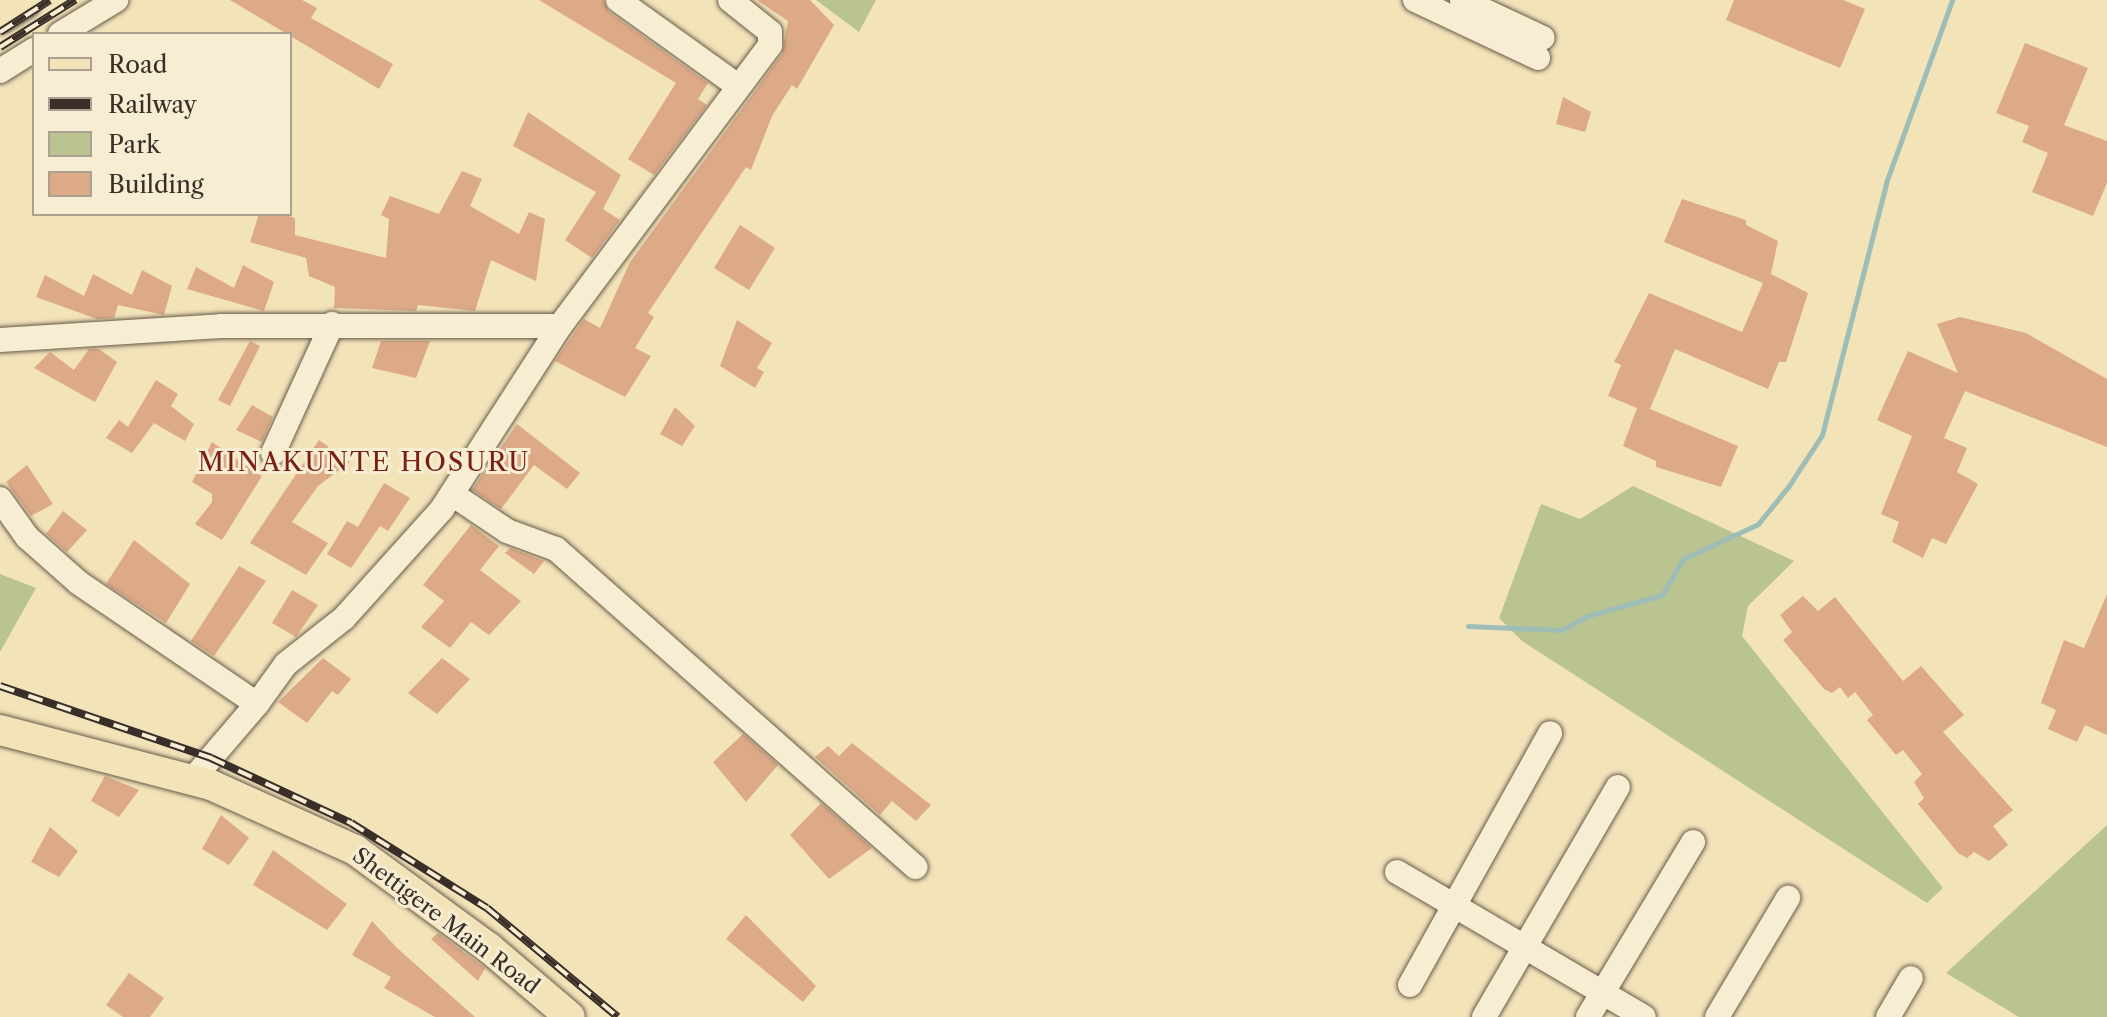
<!DOCTYPE html>
<html>
<head>
<meta charset="utf-8">
<style>
	body { margin:0 }
	#map { position:relative; width:2107px; height:1017px; overflow:hidden; background:#f3e3b9; font-family:"Libre Caslon Text",serif }
	div>[style] { position:absolute }
	.green>* { inset:0; background:#bac490 }
	.stream>* { height:5px; margin:-2.5px; padding:0 2.5px; transform-origin:2.5px; border-radius:2.5px; background:#9dbdb6 }
	.building>* { inset:0; background:#da8 }
	.roads { filter:drop-shadow(0 0 2px #685b4c) drop-shadow(0 0 2px #685b4c) }
	.minor>* { height:24px; margin:-12px; padding:0 12px; transform-origin:12px; border-radius:12px; background:#f7edd2 }
	.major>* { height:30px; margin:-15px; padding:0 15px; transform-origin:15px; border-radius:15px; background:#f3e3b9 }
	.highway>* { height:36px; margin:-18px; padding:0 18px; transform-origin:18px; border-radius:18px; background:#f3e3b9 }
	.rail>* { height:8px; margin-top:-4px; transform-origin:0; background:repeating-linear-gradient(90deg,#f7edd2 0 15px,#3a2e28 0 30px); box-sizing:border-box; border-block:2px solid #3a2e28 }
	span { translate:-50% -50%; white-space:nowrap; text-align:center; line-height:1.15; -webkit-text-stroke:6px #f7edd2; paint-order:stroke }
	.street-label { font-size:22px; color:#3a2e28 }
	.quarter-label { font-size:26px; color:#7a1f14; letter-spacing:2px }
	.legend { position:absolute; left:32px; top:32px; width:260px; height:184px; box-sizing:border-box; background:#f7edd2; border:2px solid #aba18e; margin:0; padding:10px 14px; list-style:none; font-size:24px; color:#3a2e28 }
	.legend li { display:flex; align-items:center; gap:16px; height:40px }
	.legend b { width:40px; border:2px solid #aba18e }
</style>
</head>
<body>
<div id="map">
	<div class="green">
		<i style="clip-path:polygon(816px 0,876px 0,859px 32px)"></i>
		<i style="clip-path:polygon(1633px 486px,1794px 561px,1748px 606px,1742px 636px,1943px 888px,1927px 903px,1522px 641px,1499px 618px,1541px 504px,1580px 519px)"></i>
		<i style="clip-path:polygon(0 574px,36px 588px,0 652px)"></i>
		<i style="clip-path:polygon(2107px 825px,2107px 1017px,2019px 1017px,1946px 973px)"></i>
	</div>
	<div class="stream">
		<i style="left:1468px;top:626px;width:94px;rotate:2.4deg"></i>
		<i style="left:1562px;top:630px;width:29px;rotate:-29deg"></i>
		<i style="left:1587px;top:616px;width:78px;rotate:-15.6deg"></i>
		<i style="left:1662px;top:595px;width:42px;rotate:-59.7deg"></i>
		<i style="left:1683px;top:559px;width:83px;rotate:-25deg"></i>
		<i style="left:1758px;top:524px;width:48px;rotate:-51deg"></i>
		<i style="left:1788px;top:487px;width:62px;rotate:-56.8deg"></i>
		<i style="left:1822px;top:435px;width:263px;rotate:-75.7deg"></i>
		<i style="left:1887px;top:180px;width:191px;rotate:-70.1deg"></i>
	</div>
	<div class="building">
		<i style="clip-path:polygon(230px 0,302px 0,317px 8px,311px 18px,393px 64px,379px 89px)"></i>
		<i style="clip-path:polygon(539px 0,603px 0,609px 12px,708px 83px,698px 99px,707px 105px,654px 175px,628px 159px,676px 83px)"></i>
		<i style="clip-path:polygon(757px 0,810px 0,834px 25px,797px 89px,792px 85px,772px 116px,751px 170px,746px 167px,648px 313px,654px 317px,635px 348px,651px 356px,625px 397px,555px 361px,584px 319px,600px 328px,630px 262px,782px 54px,788px 21px)"></i>
		<i style="clip-path:polygon(1734px 0,1843px 0,1865px 9px,1840px 68px,1726px 20px)"></i>
		<i style="clip-path:polygon(2025px 43px,2088px 68px,2064px 125px,2107px 141px,2107px 183px,2093px 216px,2032px 192px,2048px 153px,2022px 142px,2029px 126px,1996px 113px)"></i>
		<i style="clip-path:polygon(1563px 97px,1591px 112px,1585px 132px,1556px 124px)"></i>
		<i style="clip-path:polygon(528px 112px,621px 175px,603px 209px,620px 220px,592px 258px,565px 240px,596px 192px,513px 146px)"></i>
		<i style="clip-path:polygon(462px 171px,482px 179px,470px 206px,519px 234px,529px 212px,545px 219px,536px 281px,491px 260px,475px 311px,418px 305px,416px 311px,334px 308px,335px 287px,309px 276px,306px 258px,250px 242px,259px 214px,283px 214px,295px 218px,295px 235px,386px 258px,389px 219px,381px 215px,390px 196px,439px 214px)"></i>
		<i style="clip-path:polygon(1682px 199px,1746px 220px,1746px 225px,1778px 241px,1771px 274px,1808px 293px,1786px 362px,1779px 362px,1768px 389px,1675px 349px,1650px 409px,1738px 446px,1721px 487px,1656px 467px,1656px 461px,1623px 446px,1637px 408px,1608px 396px,1621px 365px,1614px 362px,1649px 293px,1742px 332px,1763px 283px,1664px 242px)"></i>
		<i style="clip-path:polygon(740px 225px,775px 248px,749px 290px,714px 268px)"></i>
		<i style="clip-path:polygon(243px 265px,274px 282px,264px 311px,187px 289px,196px 267px,234px 288px)"></i>
		<i style="clip-path:polygon(142px 270px,172px 286px,164px 315px,118px 305px,114px 318px,97px 319px,36px 297px,45px 275px,84px 296px,93px 274px,132px 295px)"></i>
		<i style="clip-path:polygon(1960px 317px,2026px 333px,2107px 379px,2107px 447px,1965px 391px,1944px 438px,1967px 448px,1957px 472px,1978px 484px,1946px 544px,1932px 538px,1923px 558px,1892px 542px,1899px 522px,1881px 514px,1912px 436px,1877px 420px,1908px 351px,1958px 373px,1937px 324px)"></i>
		<i style="clip-path:polygon(737px 320px,772px 343px,757px 368px,764px 372px,755px 388px,720px 366px)"></i>
		<i style="clip-path:polygon(250px 341px,260px 346px,230px 406px,218px 400px)"></i>
		<i style="clip-path:polygon(381px 341px,430px 341px,416px 378px,372px 368px)"></i>
		<i style="clip-path:polygon(89px 349px,99px 349px,117px 362px,95px 402px,34px 368px,50px 352px,74px 370px)"></i>
		<i style="clip-path:polygon(156px 380px,178px 394px,171px 406px,194px 424px,185px 441px,154px 423px,132px 453px,106px 438px,119px 420px,128px 427px)"></i>
		<i style="clip-path:polygon(252px 405px,273px 417px,262px 442px,236px 430px)"></i>
		<i style="clip-path:polygon(675px 407px,695px 426px,682px 446px,660px 434px)"></i>
		<i style="clip-path:polygon(517px 424px,580px 473px,567px 489px,534px 465px,501px 509px,472px 490px)"></i>
		<i style="clip-path:polygon(319px 440px,350px 462px,318px 486px,292px 522px,328px 543px,306px 575px,250px 543px)"></i>
		<i style="clip-path:polygon(212px 442px,262px 476px,222px 540px,195px 524px,212px 502px,212px 494px,192px 482px)"></i>
		<i style="clip-path:polygon(27px 465px,53px 504px,31px 516px,6px 482px)"></i>
		<i style="clip-path:polygon(384px 483px,410px 498px,388px 531px,380px 526px,351px 568px,327px 554px,347px 521px,358px 527px)"></i>
		<i style="clip-path:polygon(63px 511px,87px 530px,67px 552px,46px 534px)"></i>
		<i style="clip-path:polygon(471px 525px,499px 546px,480px 570px,521px 601px,489px 635px,471px 622px,450px 648px,421px 627px,444px 601px,423px 585px)"></i>
		<i style="clip-path:polygon(134px 540px,190px 584px,166px 623px,106px 584px)"></i>
		<i style="clip-path:polygon(510px 548px,544px 561px,534px 574px,505px 553px)"></i>
		<i style="clip-path:polygon(239px 566px,266px 581px,214px 656px,191px 641px)"></i>
		<i style="clip-path:polygon(292px 590px,318px 605px,296px 637px,272px 623px)"></i>
		<i style="clip-path:polygon(2107px 594px,2107px 735px,2085px 725px,2077px 742px,2048px 729px,2056px 710px,2041px 703px,2064px 640px,2084px 648px)"></i>
		<i style="clip-path:polygon(1803px 596px,1818px 611px,1835px 597px,1903px 681px,1921px 666px,1964px 715px,1943px 732px,2013px 810px,1993px 826px,2008px 845px,1989px 861px,1974px 852px,1967px 858px,1958px 853px,1918px 804px,1924px 798px,1914px 782px,1922px 774px,1903px 750px,1896px 755px,1867px 720px,1873px 715px,1855px 692px,1848px 698px,1840px 687px,1832px 693px,1824px 689px,1783px 640px,1792px 632px,1780px 615px)"></i>
		<i style="clip-path:polygon(323px 658px,351px 679px,338px 695px,332px 691px,307px 723px,278px 702px)"></i>
		<i style="clip-path:polygon(442px 658px,470px 679px,437px 714px,408px 693px)"></i>
		<i style="clip-path:polygon(743px 734px,778px 765px,746px 802px,713px 762px)"></i>
		<i style="clip-path:polygon(852px 743px,931px 805px,916px 821px,892px 801px,880px 815px,815px 757px,828px 746px,839px 756px)"></i>
		<i style="clip-path:polygon(105px 776px,139px 790px,119px 817px,91px 801px)"></i>
		<i style="clip-path:polygon(821px 803px,872px 848px,829px 879px,790px 835px)"></i>
		<i style="clip-path:polygon(221px 815px,249px 838px,229px 865px,202px 849px)"></i>
		<i style="clip-path:polygon(50px 827px,78px 851px,59px 877px,31px 862px)"></i>
		<i style="clip-path:polygon(273px 850px,347px 904px,327px 930px,253px 885px)"></i>
		<i style="clip-path:polygon(746px 915px,816px 986px,803px 1002px,726px 939px)"></i>
		<i style="clip-path:polygon(372px 921px,397px 948px,475px 1017px,435px 1017px,384px 988px,391px 977px,352px 955px)"></i>
		<i style="clip-path:polygon(438px 933px,485px 968px,478px 981px,431px 939px)"></i>
		<i style="clip-path:polygon(129px 973px,164px 998px,150px 1017px,123px 1017px,106px 1005px)"></i>
	</div>
	<div class="roads">
		<div class="minor">
			<i style="left:618px;top:0;width:148px;rotate:35.6deg"></i>
			<i style="left:1415px;top:0;width:136px;rotate:25.2deg"></i>
			<i style="left:1462px;top:0;width:89px;rotate:25.1deg"></i>
			<i style="left:60px;top:34px;width:66px;rotate:-31.3deg"></i>
			<i style="left:0;top:71px;width:40px;rotate:-32deg"></i>
			<i style="left:0;top:340px;width:221px;rotate:-3.6deg"></i>
			<i style="left:221px;top:326px;width:339px"></i>
			<i style="left:560px;top:326px;width:351px;rotate:-53.2deg"></i>
			<i style="left:770px;top:45px;width:13px;rotate:-90deg"></i>
			<i style="left:770px;top:32px;width:51px;rotate:-141.3deg"></i>
			<i style="left:273px;top:453px;width:142px;rotate:-65.4deg"></i>
			<i style="left:452px;top:494px;width:66px;rotate:33.9deg"></i>
			<i style="left:507px;top:531px;width:52px;rotate:20.2deg"></i>
			<i style="left:556px;top:549px;width:480px;rotate:41.5deg"></i>
			<i style="left:0;top:499px;width:47px;rotate:54.6deg"></i>
			<i style="left:27px;top:537px;width:69px;rotate:41.5deg"></i>
			<i style="left:79px;top:583px;width:215px;rotate:34.2deg"></i>
			<i style="left:257px;top:704px;width:100px;rotate:130.5deg"></i>
			<i style="left:257px;top:704px;width:49px;rotate:-54.1deg"></i>
			<i style="left:286px;top:664px;width:74px;rotate:-38.4deg"></i>
			<i style="left:344px;top:618px;width:147px;rotate:-48deg"></i>
			<i style="left:442px;top:509px;width:218px;rotate:-57.2deg"></i>
			<i style="left:1397px;top:872px;width:286px;rotate:30.4deg"></i>
			<i style="left:1410px;top:985px;width:288px;rotate:-60.9deg"></i>
			<i style="left:1484px;top:1017px;width:266px;rotate:-59.8deg"></i>
			<i style="left:1588px;top:1017px;width:204px;rotate:-59deg"></i>
			<i style="left:1717px;top:1017px;width:139px;rotate:-59.2deg"></i>
			<i style="left:1888px;top:1017px;width:45px;rotate:-59.5deg"></i>
		</div>
		<div class="major">
			<i style="left:0;top:730px;width:218px;rotate:14.6deg"></i>
			<i style="left:211px;top:785px;width:158px;rotate:24.3deg"></i>
			<i style="left:355px;top:850px;width:166px;rotate:36.2deg"></i>
			<i style="left:489px;top:948px;width:106px;rotate:40.4deg"></i>
		</div>
		<div class="highway">
			<i style="left:0;top:15px;width:28px;rotate:-32deg"></i>
		</div>
	</div>
	<div class="rail">
		<i style="left:0;top:32px;width:59px;rotate:-32.6deg"></i>
		<i style="left:0;top:47px;width:89px;rotate:-32.1deg"></i>
		<i style="left:0;top:686px;width:223px;rotate:18.8deg"></i>
		<i style="left:211px;top:758px;width:154px;rotate:24.9deg"></i>
		<i style="left:351px;top:823px;width:160px;rotate:32deg"></i>
		<i style="left:487px;top:908px;width:170px;rotate:39.8deg"></i>
	</div>
	<div class="street-label">
		<span style="left:446px;top:921px;rotate:37deg">Shettigere Main Road</span>
	</div>
	<div class="quarter-label">
		<span style="left:364px;top:463px">MINAKUNTE HOSURU</span>
	</div>
	<ul class="legend">
	<li><b style="height:10px;background:#f3e3b9"></b>Road</li>
	<li><b style="height:10px;background:#3a2e28"></b>Railway</li>
	<li><b style="height:22px;background:#bac490"></b>Park</li>
	<li><b style="height:22px;background:#da8"></b>Building</li>
	</ul>
</div>
</body>
</html>
